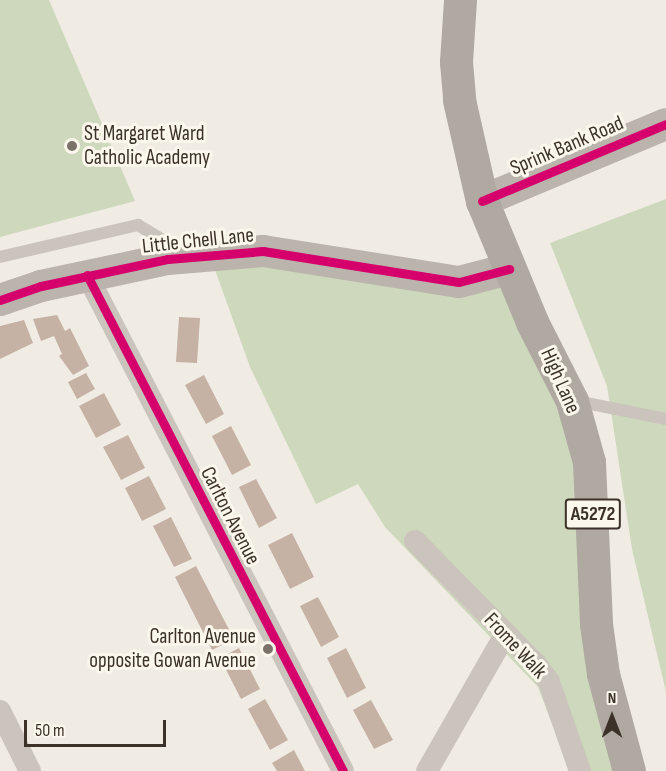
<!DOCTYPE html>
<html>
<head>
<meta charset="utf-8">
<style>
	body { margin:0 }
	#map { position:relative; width:666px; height:771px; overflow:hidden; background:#f0ece4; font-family:"Sofia Sans Condensed",sans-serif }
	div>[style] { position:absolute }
	.green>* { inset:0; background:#ced8bc }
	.building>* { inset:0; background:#c6b2a4 }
	.lane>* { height:12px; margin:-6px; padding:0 6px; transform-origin:6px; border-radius:6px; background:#cac4bc }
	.street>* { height:22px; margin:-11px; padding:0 11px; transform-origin:11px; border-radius:11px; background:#cac4bc }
	.secondary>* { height:32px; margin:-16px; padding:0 16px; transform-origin:16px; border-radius:16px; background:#bab4ac }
	.primary>* { height:33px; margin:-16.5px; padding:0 16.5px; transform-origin:16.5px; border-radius:16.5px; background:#afa9a1 }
	.cycleway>* { height:9px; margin:-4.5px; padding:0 4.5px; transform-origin:4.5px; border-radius:4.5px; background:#d6006c }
	.dots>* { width:16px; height:16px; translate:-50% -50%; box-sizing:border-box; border:3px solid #fcf7ec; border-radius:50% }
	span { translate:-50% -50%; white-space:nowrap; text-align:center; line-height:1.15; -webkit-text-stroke:6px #fcf7ec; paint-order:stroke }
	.shield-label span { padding:2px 4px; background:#fcf7ec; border:2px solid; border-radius:4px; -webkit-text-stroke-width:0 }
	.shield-label { font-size:20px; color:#3c3229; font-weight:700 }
	.poi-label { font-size:21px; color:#3c3229 }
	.left { translate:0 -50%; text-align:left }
	.right { translate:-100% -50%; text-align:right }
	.street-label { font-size:21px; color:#3c3229 }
	.north { position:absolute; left:582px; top:687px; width:60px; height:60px; -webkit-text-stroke:4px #fcf7ec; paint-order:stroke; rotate:0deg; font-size:16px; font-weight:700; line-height:24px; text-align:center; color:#3c3229 }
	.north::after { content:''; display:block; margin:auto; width:21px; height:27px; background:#3c3229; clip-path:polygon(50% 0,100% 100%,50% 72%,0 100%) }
	.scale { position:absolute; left:24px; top:720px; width:142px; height:27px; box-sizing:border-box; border:3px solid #3c3229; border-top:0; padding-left:8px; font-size:18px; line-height:21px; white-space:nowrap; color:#3c3229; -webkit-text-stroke:4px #fcf7ec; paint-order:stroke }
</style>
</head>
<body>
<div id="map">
	<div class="green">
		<i style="clip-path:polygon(0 0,49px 0,135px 201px,0 237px)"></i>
		<i style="clip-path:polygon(666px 199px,666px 692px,632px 549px,607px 386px,550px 243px)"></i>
		<i style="clip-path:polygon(210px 256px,377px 267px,509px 269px,572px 401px,630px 771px,570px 771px,538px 687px,385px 527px,358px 484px,316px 504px,250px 367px)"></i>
	</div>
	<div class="building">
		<i style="clip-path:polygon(57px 315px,65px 331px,70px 328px,89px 366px,73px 375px,59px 356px,62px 354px,54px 336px,41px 341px,33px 319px)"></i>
		<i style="clip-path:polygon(179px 317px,200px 318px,197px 363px,176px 362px)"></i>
		<i style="clip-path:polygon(24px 320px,33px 343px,0 359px,0 326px)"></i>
		<i style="clip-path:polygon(86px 373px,95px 389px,77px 399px,68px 382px)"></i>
		<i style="clip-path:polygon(204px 375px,224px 414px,206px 424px,185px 385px)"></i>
		<i style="clip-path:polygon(104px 393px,121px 425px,96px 438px,79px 406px)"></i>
		<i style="clip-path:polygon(231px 426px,251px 465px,232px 475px,212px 436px)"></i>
		<i style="clip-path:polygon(128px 435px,145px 468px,121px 480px,103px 447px)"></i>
		<i style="clip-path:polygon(149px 476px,166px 509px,142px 521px,125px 488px)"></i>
		<i style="clip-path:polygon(256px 479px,277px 518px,259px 528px,239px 487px)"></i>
		<i style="clip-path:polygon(171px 517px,192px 559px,174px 567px,153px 526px)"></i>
		<i style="clip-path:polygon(292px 533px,314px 577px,290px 589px,268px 545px)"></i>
		<i style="clip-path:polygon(196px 566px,234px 639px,212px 650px,175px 577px)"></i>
		<i style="clip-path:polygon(318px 597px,339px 637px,321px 647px,300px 606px)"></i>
		<i style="clip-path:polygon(239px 648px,260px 689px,241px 699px,220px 658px)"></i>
		<i style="clip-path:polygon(346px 648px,366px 688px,347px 698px,327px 658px)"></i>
		<i style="clip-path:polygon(265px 699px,288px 740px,270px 750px,248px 709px)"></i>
		<i style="clip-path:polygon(371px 700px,393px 740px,374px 749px,353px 710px)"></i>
		<i style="clip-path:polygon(294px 750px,305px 771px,277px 771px,272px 763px)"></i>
	</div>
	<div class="lane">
		<i style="left:0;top:257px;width:142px;rotate:-13.1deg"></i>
		<i style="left:138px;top:225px;width:52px;rotate:31deg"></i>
		<i style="left:576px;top:401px;width:92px;rotate:11.3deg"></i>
	</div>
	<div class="street">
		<i style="left:87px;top:275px;width:558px;rotate:62.7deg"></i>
		<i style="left:415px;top:541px;width:173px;rotate:45.5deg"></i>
		<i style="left:536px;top:664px;width:22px;rotate:54deg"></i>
		<i style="left:549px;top:682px;width:94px;rotate:70.8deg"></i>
		<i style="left:0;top:711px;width:67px;rotate:63.4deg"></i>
		<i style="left:427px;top:771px;width:157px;rotate:-60.2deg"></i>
	</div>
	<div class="secondary">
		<i style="left:482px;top:201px;width:199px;rotate:-22.7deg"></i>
		<i style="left:0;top:300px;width:43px;rotate:-18.9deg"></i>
		<i style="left:41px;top:286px;width:130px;rotate:-12deg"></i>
		<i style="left:168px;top:259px;width:95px;rotate:-4.8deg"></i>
		<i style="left:263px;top:251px;width:198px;rotate:9deg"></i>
		<i style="left:459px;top:282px;width:52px;rotate:-14.6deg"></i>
	</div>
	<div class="primary">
		<i style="left:460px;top:0;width:62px;rotate:93.7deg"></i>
		<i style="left:456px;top:62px;width:38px;rotate:85deg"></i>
		<i style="left:459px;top:100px;width:104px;rotate:77.2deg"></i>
		<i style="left:482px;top:201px;width:131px;rotate:67.5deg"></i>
		<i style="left:532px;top:322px;width:89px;rotate:63.1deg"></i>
		<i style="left:572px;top:401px;width:63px;rotate:74.4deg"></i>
		<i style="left:589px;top:462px;width:162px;rotate:87.5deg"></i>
		<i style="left:596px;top:624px;width:50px;rotate:82deg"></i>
		<i style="left:603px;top:674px;width:100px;rotate:75deg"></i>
	</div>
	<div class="cycleway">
		<i style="left:482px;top:201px;width:199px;rotate:-22.7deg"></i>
		<i style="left:87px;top:275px;width:558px;rotate:62.7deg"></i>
		<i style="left:0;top:300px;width:43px;rotate:-18.9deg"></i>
		<i style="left:41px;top:286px;width:130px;rotate:-12deg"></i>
		<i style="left:168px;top:259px;width:95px;rotate:-4.8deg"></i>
		<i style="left:263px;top:251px;width:198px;rotate:9deg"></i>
		<i style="left:459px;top:282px;width:52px;rotate:-14.6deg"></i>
	</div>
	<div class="dots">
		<i style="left:72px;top:146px;background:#7b736a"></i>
		<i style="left:268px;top:649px;background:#7b736a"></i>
	</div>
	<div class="shield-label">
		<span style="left:593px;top:514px">A5272</span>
	</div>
	<div class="poi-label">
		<span class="left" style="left:84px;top:146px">St Margaret Ward<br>Catholic Academy</span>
		<span class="right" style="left:256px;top:649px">Carlton Avenue<br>opposite Gowan Avenue</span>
	</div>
	<div class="street-label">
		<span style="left:567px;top:146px;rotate:-23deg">Sprink Bank Road</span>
		<span style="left:198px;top:241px;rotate:-6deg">Little Chell Lane</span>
		<span style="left:560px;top:381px;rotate:66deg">High Lane</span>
		<span style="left:230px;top:516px;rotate:63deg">Carlton Avenue</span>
		<span style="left:515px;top:646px;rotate:47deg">Frome Walk</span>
	</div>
	<div class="north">N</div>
	<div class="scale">50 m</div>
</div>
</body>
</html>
